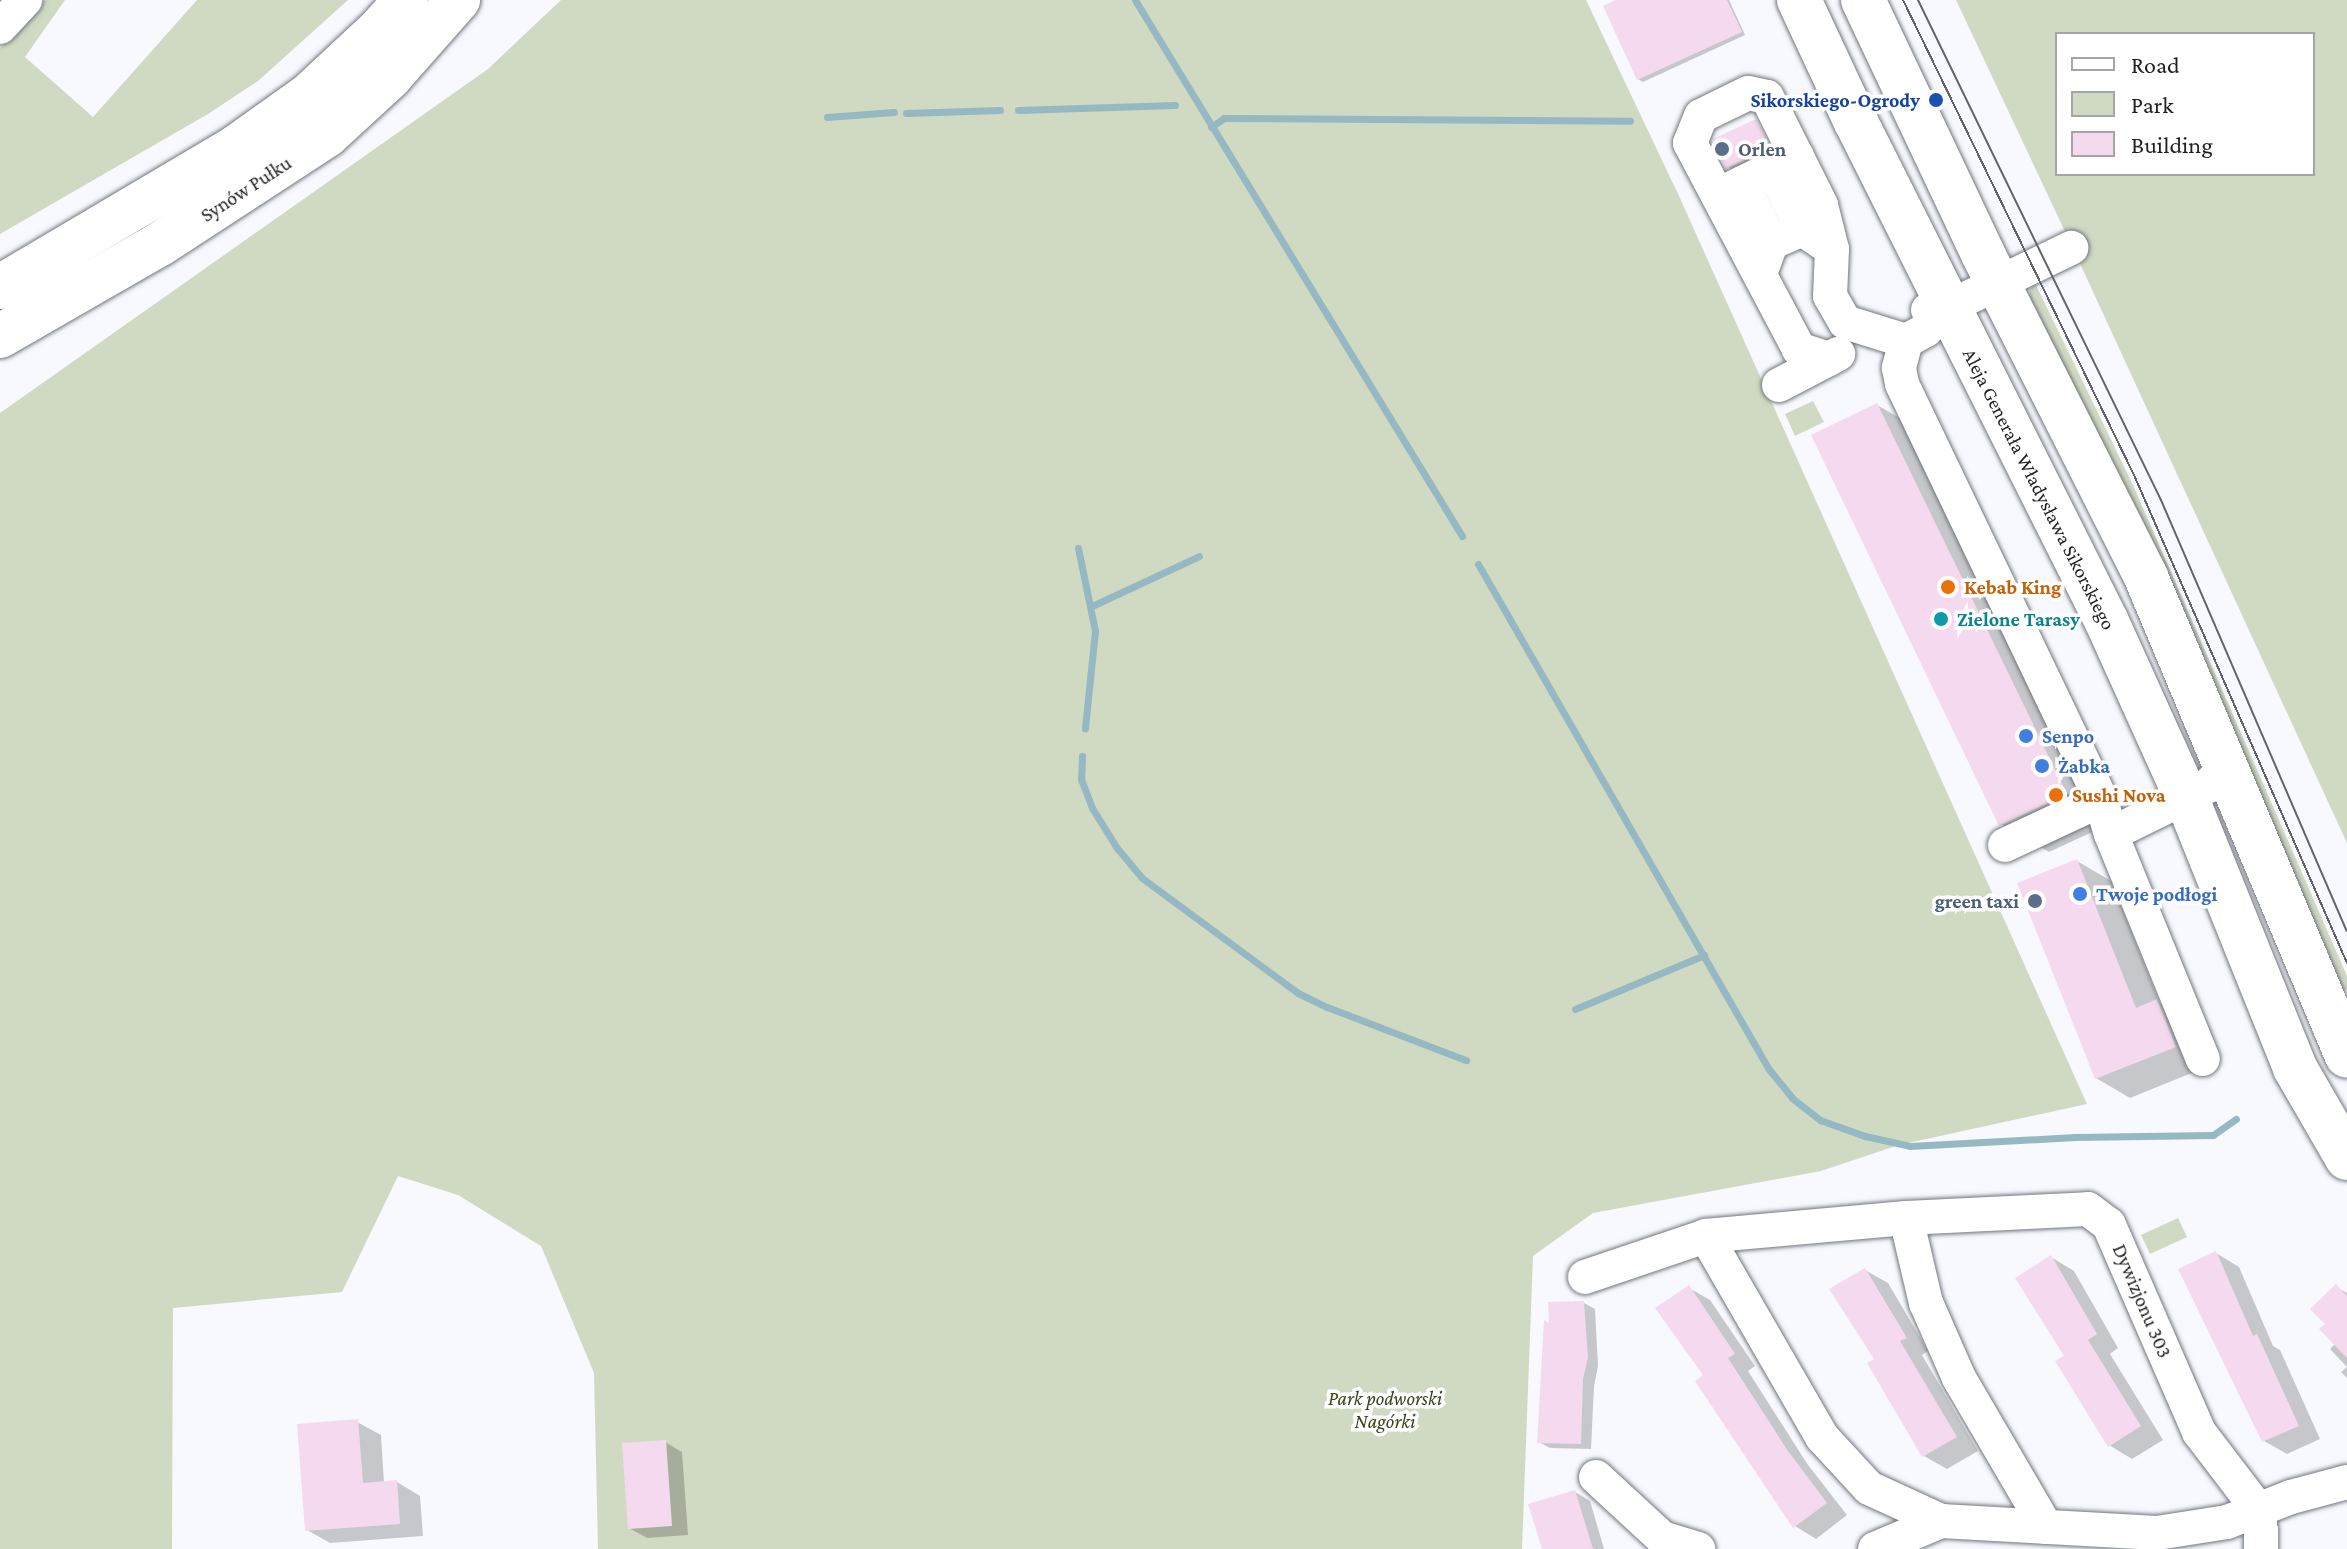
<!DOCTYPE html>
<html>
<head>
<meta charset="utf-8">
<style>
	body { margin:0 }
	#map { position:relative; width:2347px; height:1549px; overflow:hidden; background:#f7f9fe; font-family:"Crimson Pro",serif }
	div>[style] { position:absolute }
	.green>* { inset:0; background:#d0dac2 }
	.shadow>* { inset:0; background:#0003 }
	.stream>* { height:7px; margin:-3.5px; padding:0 3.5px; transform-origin:3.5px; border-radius:3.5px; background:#95b8c2 }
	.building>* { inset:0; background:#f5daef }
	.roads { filter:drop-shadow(0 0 2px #72767d) drop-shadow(0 0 2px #72767d) }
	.minor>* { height:34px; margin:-17px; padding:0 17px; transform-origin:17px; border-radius:17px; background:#fff }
	.major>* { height:44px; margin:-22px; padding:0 22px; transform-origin:22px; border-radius:22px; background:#fff }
	.tram>* { height:2px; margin:-1px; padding:0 1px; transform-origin:1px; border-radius:1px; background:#626467 }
	.dots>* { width:22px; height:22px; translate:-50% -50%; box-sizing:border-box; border:4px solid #fff; border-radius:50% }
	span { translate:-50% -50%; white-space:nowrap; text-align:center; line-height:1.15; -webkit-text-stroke:7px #fff; paint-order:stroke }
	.transit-label { font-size:20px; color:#164399; font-weight:700 }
	.right { translate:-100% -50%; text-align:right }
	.service-label { font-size:20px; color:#4e5e75; font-weight:700 }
	.left { translate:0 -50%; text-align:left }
	.street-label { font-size:20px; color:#1e1f22 }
	.food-label { font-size:20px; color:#c56008; font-weight:700 }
	.culture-label { font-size:20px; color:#0d838f; font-weight:700 }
	.shop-label { font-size:20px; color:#366cbe; font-weight:700 }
	.park-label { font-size:20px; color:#344418; font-style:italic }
	.legend { position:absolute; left:2055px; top:32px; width:260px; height:144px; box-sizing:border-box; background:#fff; border:2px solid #a5a5a7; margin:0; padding:10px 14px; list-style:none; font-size:24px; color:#1e1f22 }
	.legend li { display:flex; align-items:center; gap:16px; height:40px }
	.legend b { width:40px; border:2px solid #a5a5a7 }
</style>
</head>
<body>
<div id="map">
	<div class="green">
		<i style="clip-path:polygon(44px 0,65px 0,25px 57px,93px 117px,197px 0,348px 0,258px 81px,208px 114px,0 234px,0 48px)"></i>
		<i style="clip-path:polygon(561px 0,1586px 0,1679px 196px,2087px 1104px,1899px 1145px,1821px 1171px,1593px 1213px,1533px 1256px,1522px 1549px,598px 1549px,594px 1373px,541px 1246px,458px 1195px,398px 1176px,342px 1292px,173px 1308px,172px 1549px,0 1549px,0 413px,488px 69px)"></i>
		<i style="clip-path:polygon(evenodd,1956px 0,2347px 0,2347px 843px,2077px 257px,1956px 0,2057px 34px,2313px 34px,2313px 174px,2057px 174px,2057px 34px)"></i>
		<i style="clip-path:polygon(2033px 279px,2133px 485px,2347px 976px,2347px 989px,2339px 993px,2027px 303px)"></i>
		<i style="clip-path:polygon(1813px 401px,1824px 422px,1795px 436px,1785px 414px)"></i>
		<i style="clip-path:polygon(2178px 1218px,2187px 1237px,2150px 1254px,2141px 1235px)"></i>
	</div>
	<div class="shadow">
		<i style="clip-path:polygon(1620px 0,1729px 0,1745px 35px,1643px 82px,1638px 79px)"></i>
		<i style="clip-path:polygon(1756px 121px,1773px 150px,1733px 170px,1728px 167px)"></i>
		<i style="clip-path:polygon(1877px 405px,1926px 433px,2114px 822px,2049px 852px,2001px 824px)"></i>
		<i style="clip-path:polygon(2077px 861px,2111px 881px,2160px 1003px,2191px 1021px,2209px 1066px,2130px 1098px,2096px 1078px)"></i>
		<i style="clip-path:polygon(2216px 1253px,2239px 1267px,2273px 1346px,2280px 1350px,2320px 1439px,2287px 1454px,2264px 1441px)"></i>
		<i style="clip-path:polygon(2051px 1257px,2074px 1271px,2118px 1348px,2110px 1354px,2163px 1440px,2132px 1459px,2109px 1445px,2067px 1356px)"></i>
		<i style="clip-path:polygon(1865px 1270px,1888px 1283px,1928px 1351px,1922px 1355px,1978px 1451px,1947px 1469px,1924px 1456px,1870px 1364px,1876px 1360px)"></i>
		<i style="clip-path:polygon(2336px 1287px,2347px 1293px,2347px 1378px,2341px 1372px,2347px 1367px,2330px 1349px,2336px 1343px,2327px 1324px)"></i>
		<i style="clip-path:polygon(1689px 1288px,1710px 1300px,1755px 1366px,1748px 1371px,1808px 1465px,1847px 1515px,1816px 1539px,1795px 1526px,1706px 1376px)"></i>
		<i style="clip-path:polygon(1584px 1303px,1595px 1309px,1598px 1366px,1594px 1386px,1591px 1449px,1550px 1448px,1539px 1442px)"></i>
		<i style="clip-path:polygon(357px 1422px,381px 1435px,384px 1483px,397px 1482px,420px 1496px,423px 1536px,330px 1543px,307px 1530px)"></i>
		<i style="clip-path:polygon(665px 1442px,682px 1452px,688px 1535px,647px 1538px,629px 1528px)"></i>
		<i style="clip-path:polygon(1575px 1492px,1590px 1501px,1604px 1549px,1544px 1549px)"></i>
	</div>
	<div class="stream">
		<i style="left:1135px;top:0;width:628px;rotate:58.61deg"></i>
		<i style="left:1018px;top:110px;width:157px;rotate:-1.8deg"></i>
		<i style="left:906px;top:113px;width:94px;rotate:-1.8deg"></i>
		<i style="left:827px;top:117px;width:67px;rotate:-4.3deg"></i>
		<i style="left:1211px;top:127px;width:16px;rotate:-35deg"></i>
		<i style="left:1224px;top:118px;width:406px;rotate:0.4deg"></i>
		<i style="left:1078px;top:548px;width:85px;rotate:78.4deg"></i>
		<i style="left:1095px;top:631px;width:98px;rotate:95.9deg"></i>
		<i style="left:1478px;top:564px;width:581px;rotate:60.08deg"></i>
		<i style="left:1768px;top:1068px;width:38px;rotate:51deg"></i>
		<i style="left:1792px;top:1098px;width:36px;rotate:38deg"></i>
		<i style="left:1820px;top:1120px;width:48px;rotate:19.6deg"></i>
		<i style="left:1865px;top:1136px;width:46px;rotate:12.5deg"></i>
		<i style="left:1910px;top:1146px;width:165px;rotate:-3.1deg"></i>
		<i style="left:2075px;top:1137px;width:138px;rotate:-0.8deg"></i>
		<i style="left:2213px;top:1135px;width:28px;rotate:-35deg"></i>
		<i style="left:1092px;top:606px;width:118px;rotate:-25deg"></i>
		<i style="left:1082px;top:756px;width:23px;rotate:92deg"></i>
		<i style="left:1081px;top:779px;width:31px;rotate:69deg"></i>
		<i style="left:1092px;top:808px;width:47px;rotate:58deg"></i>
		<i style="left:1117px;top:848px;width:39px;rotate:50deg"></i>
		<i style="left:1142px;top:878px;width:194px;rotate:36.4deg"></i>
		<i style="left:1298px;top:993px;width:32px;rotate:26deg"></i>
		<i style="left:1327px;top:1007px;width:149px;rotate:20.9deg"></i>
		<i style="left:1575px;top:1009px;width:140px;rotate:-22.7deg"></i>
	</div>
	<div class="building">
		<i style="clip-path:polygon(1615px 0,1727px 0,1742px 32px,1637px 80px,1603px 6px)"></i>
		<i style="clip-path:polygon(1756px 119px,1770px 147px,1726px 169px,1713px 139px)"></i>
		<i style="clip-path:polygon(1877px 403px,2067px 794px,1999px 826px,1811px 435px)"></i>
		<i style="clip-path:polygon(2077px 859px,2136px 1008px,2157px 999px,2176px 1047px,2095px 1079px,2017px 883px)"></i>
		<i style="clip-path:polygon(2216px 1251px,2253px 1336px,2257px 1334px,2299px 1426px,2262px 1442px,2178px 1269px)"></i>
		<i style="clip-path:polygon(2051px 1255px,2097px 1334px,2088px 1340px,2141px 1426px,2108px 1447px,2055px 1361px,2064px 1356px,2015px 1278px)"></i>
		<i style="clip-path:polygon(1865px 1268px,1907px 1338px,1900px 1341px,1957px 1437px,1922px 1457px,1867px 1363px,1874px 1359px,1829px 1289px)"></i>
		<i style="clip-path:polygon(2336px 1284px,2347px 1296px,2347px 1358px,2319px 1329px,2325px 1324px,2310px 1309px)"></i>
		<i style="clip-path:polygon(1689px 1285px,1735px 1354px,1728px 1358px,1788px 1451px,1827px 1503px,1793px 1528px,1695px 1381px,1703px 1375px,1655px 1308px)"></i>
		<i style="clip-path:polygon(1584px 1301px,1588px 1358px,1583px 1379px,1581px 1444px,1537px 1443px,1544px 1320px,1549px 1323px,1548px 1302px)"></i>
		<i style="clip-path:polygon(358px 1419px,363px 1483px,397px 1480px,400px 1524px,305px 1531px,297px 1424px)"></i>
		<i style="clip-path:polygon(666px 1440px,672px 1526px,628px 1529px,622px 1443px)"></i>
		<i style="clip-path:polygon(1575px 1490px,1593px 1549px,1542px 1549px,1528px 1504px)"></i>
	</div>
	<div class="roads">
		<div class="minor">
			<i style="left:0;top:27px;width:37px;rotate:-47deg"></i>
			<i style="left:1772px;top:168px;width:68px;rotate:63.8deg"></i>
			<i style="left:1742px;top:183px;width:67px;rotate:64.2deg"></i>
			<i style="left:1718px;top:195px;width:88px;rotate:-26.3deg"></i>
			<i style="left:1760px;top:274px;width:33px;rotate:-70deg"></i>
			<i style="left:1771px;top:243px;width:34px;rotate:-24deg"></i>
			<i style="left:1802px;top:229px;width:36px;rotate:34deg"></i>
			<i style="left:1949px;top:307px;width:33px;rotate:135deg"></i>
			<i style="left:1926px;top:330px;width:23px;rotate:151deg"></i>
			<i style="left:1906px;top:341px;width:28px;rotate:105deg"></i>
			<i style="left:1899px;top:368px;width:16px;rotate:79deg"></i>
			<i style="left:1902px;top:384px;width:461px;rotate:64.4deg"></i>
			<i style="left:2101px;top:800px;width:35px;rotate:74deg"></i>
			<i style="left:2111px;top:834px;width:243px;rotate:67.8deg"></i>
			<i style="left:1928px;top:310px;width:21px;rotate:-8deg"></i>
			<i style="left:1949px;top:307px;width:136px;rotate:-25.8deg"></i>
			<i style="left:1829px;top:359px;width:32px;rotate:-162deg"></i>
			<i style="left:1799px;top:349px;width:233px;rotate:-117.9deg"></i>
			<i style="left:1690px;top:143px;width:29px;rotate:-68deg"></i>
			<i style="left:1701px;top:116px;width:52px;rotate:-26.1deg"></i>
			<i style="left:1748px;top:93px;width:19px;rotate:12deg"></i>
			<i style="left:1767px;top:97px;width:121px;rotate:63.4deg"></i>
			<i style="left:1821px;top:205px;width:45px;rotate:76deg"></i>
			<i style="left:1832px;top:249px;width:47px;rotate:92.4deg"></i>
			<i style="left:1830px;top:296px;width:30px;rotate:60deg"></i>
			<i style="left:1845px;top:322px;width:64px;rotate:17.3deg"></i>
			<i style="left:1779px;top:385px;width:67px;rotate:-27.7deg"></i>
			<i style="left:2111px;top:834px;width:108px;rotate:-26.3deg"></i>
			<i style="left:2208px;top:786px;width:30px;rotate:-48deg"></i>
			<i style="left:2005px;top:845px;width:106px;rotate:-25.1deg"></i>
			<i style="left:1906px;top:1218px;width:201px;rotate:174.9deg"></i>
			<i style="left:1706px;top:1236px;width:232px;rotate:60deg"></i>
			<i style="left:1822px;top:1437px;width:69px;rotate:47.3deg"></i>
			<i style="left:1869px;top:1488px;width:79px;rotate:24.6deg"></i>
			<i style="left:1585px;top:1277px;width:128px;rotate:-18.7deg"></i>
			<i style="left:1596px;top:1477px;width:90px;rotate:42.7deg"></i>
			<i style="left:1662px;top:1538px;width:38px;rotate:17deg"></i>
			<i style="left:2260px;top:1512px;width:37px;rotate:88deg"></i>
			<i style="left:2046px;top:1527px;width:173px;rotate:-120.3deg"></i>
			<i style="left:1959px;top:1378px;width:82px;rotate:-113.7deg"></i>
			<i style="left:1926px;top:1303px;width:87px;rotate:-103.2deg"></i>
			<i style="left:1906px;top:1218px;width:182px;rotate:-2.8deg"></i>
			<i style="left:2088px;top:1209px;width:26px;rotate:37deg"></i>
			<i style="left:2109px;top:1225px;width:226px;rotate:66.5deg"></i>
			<i style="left:2199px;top:1432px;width:101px;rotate:52.7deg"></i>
			<i style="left:1875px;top:1549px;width:72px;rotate:-23deg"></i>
			<i style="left:1941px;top:1521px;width:216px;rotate:3.2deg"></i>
			<i style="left:2157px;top:1533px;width:71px;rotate:-8.9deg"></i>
			<i style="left:2227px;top:1522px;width:69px;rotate:-21.3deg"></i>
			<i style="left:2291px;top:1497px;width:58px;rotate:-15deg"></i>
		</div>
		<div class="major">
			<i style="left:1799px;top:0;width:135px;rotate:65deg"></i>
			<i style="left:1856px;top:122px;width:559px;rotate:63.34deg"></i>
			<i style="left:2107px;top:622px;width:194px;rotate:65.7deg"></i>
			<i style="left:2187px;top:799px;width:290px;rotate:68.1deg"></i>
			<i style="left:2295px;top:1068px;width:104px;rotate:60deg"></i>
			<i style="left:1863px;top:0;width:281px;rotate:64.7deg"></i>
			<i style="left:1983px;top:254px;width:362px;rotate:63.2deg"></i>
			<i style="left:2146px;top:577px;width:519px;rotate:67.24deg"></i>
			<i style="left:0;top:287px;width:273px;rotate:-30.6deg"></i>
			<i style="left:235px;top:148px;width:91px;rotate:-35.6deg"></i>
			<i style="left:309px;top:95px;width:96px;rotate:-42.9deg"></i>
			<i style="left:379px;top:30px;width:40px;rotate:-48deg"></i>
			<i style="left:0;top:336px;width:185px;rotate:-29.9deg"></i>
			<i style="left:160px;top:244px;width:199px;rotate:-33.1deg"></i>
			<i style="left:327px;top:135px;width:86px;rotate:-42.6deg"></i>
			<i style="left:390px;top:77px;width:103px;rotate:-48.6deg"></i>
		</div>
	</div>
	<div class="tram">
		<i style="left:1903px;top:0;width:528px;rotate:64.07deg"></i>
		<i style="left:2134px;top:475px;width:532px;rotate:66.42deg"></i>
		<i style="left:1918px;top:0;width:556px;rotate:64.08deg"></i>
		<i style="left:2161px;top:500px;width:469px;rotate:66.7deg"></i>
	</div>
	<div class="dots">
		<i style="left:1936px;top:100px;background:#1a4fb4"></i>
		<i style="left:1722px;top:149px;background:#5c6f8a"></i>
		<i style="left:1948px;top:587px;background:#e8710a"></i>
		<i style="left:1941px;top:619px;background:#0f9aa8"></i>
		<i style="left:2026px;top:736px;background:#3f7fe0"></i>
		<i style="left:2042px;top:766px;background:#3f7fe0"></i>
		<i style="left:2056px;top:795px;background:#e8710a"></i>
		<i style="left:2080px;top:894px;background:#3f7fe0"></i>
		<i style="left:2035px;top:901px;background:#5c6f8a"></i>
	</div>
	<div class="transit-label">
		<span class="right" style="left:1920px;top:100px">Sikorskiego-Ogrody</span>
	</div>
	<div class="service-label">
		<span class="left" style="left:1738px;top:149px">Orlen</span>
		<span class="right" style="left:2019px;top:901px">green taxi</span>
	</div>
	<div class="street-label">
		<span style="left:246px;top:189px;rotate:-33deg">Synów Pułku</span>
		<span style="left:2039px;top:489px;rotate:63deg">Aleja Generała Władysława Sikorskiego</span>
		<span style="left:2142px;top:1301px;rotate:67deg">Dywizjonu 303</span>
	</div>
	<div class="food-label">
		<span class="left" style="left:1964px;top:587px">Kebab King</span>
		<span class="left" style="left:2072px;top:795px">Sushi Nova</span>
	</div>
	<div class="culture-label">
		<span class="left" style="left:1957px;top:619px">Zielone Tarasy</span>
	</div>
	<div class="shop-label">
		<span class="left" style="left:2042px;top:736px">Senpo</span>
		<span class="left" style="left:2058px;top:766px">Żabka</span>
		<span class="left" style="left:2096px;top:894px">Twoje podłogi</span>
	</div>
	<div class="park-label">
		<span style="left:1385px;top:1410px">Park podworski<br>Nagórki</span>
	</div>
	<ul class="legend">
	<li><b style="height:10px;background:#fff"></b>Road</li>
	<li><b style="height:22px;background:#d0dac2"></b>Park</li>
	<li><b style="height:22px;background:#f5daef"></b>Building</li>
	</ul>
</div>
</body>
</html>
